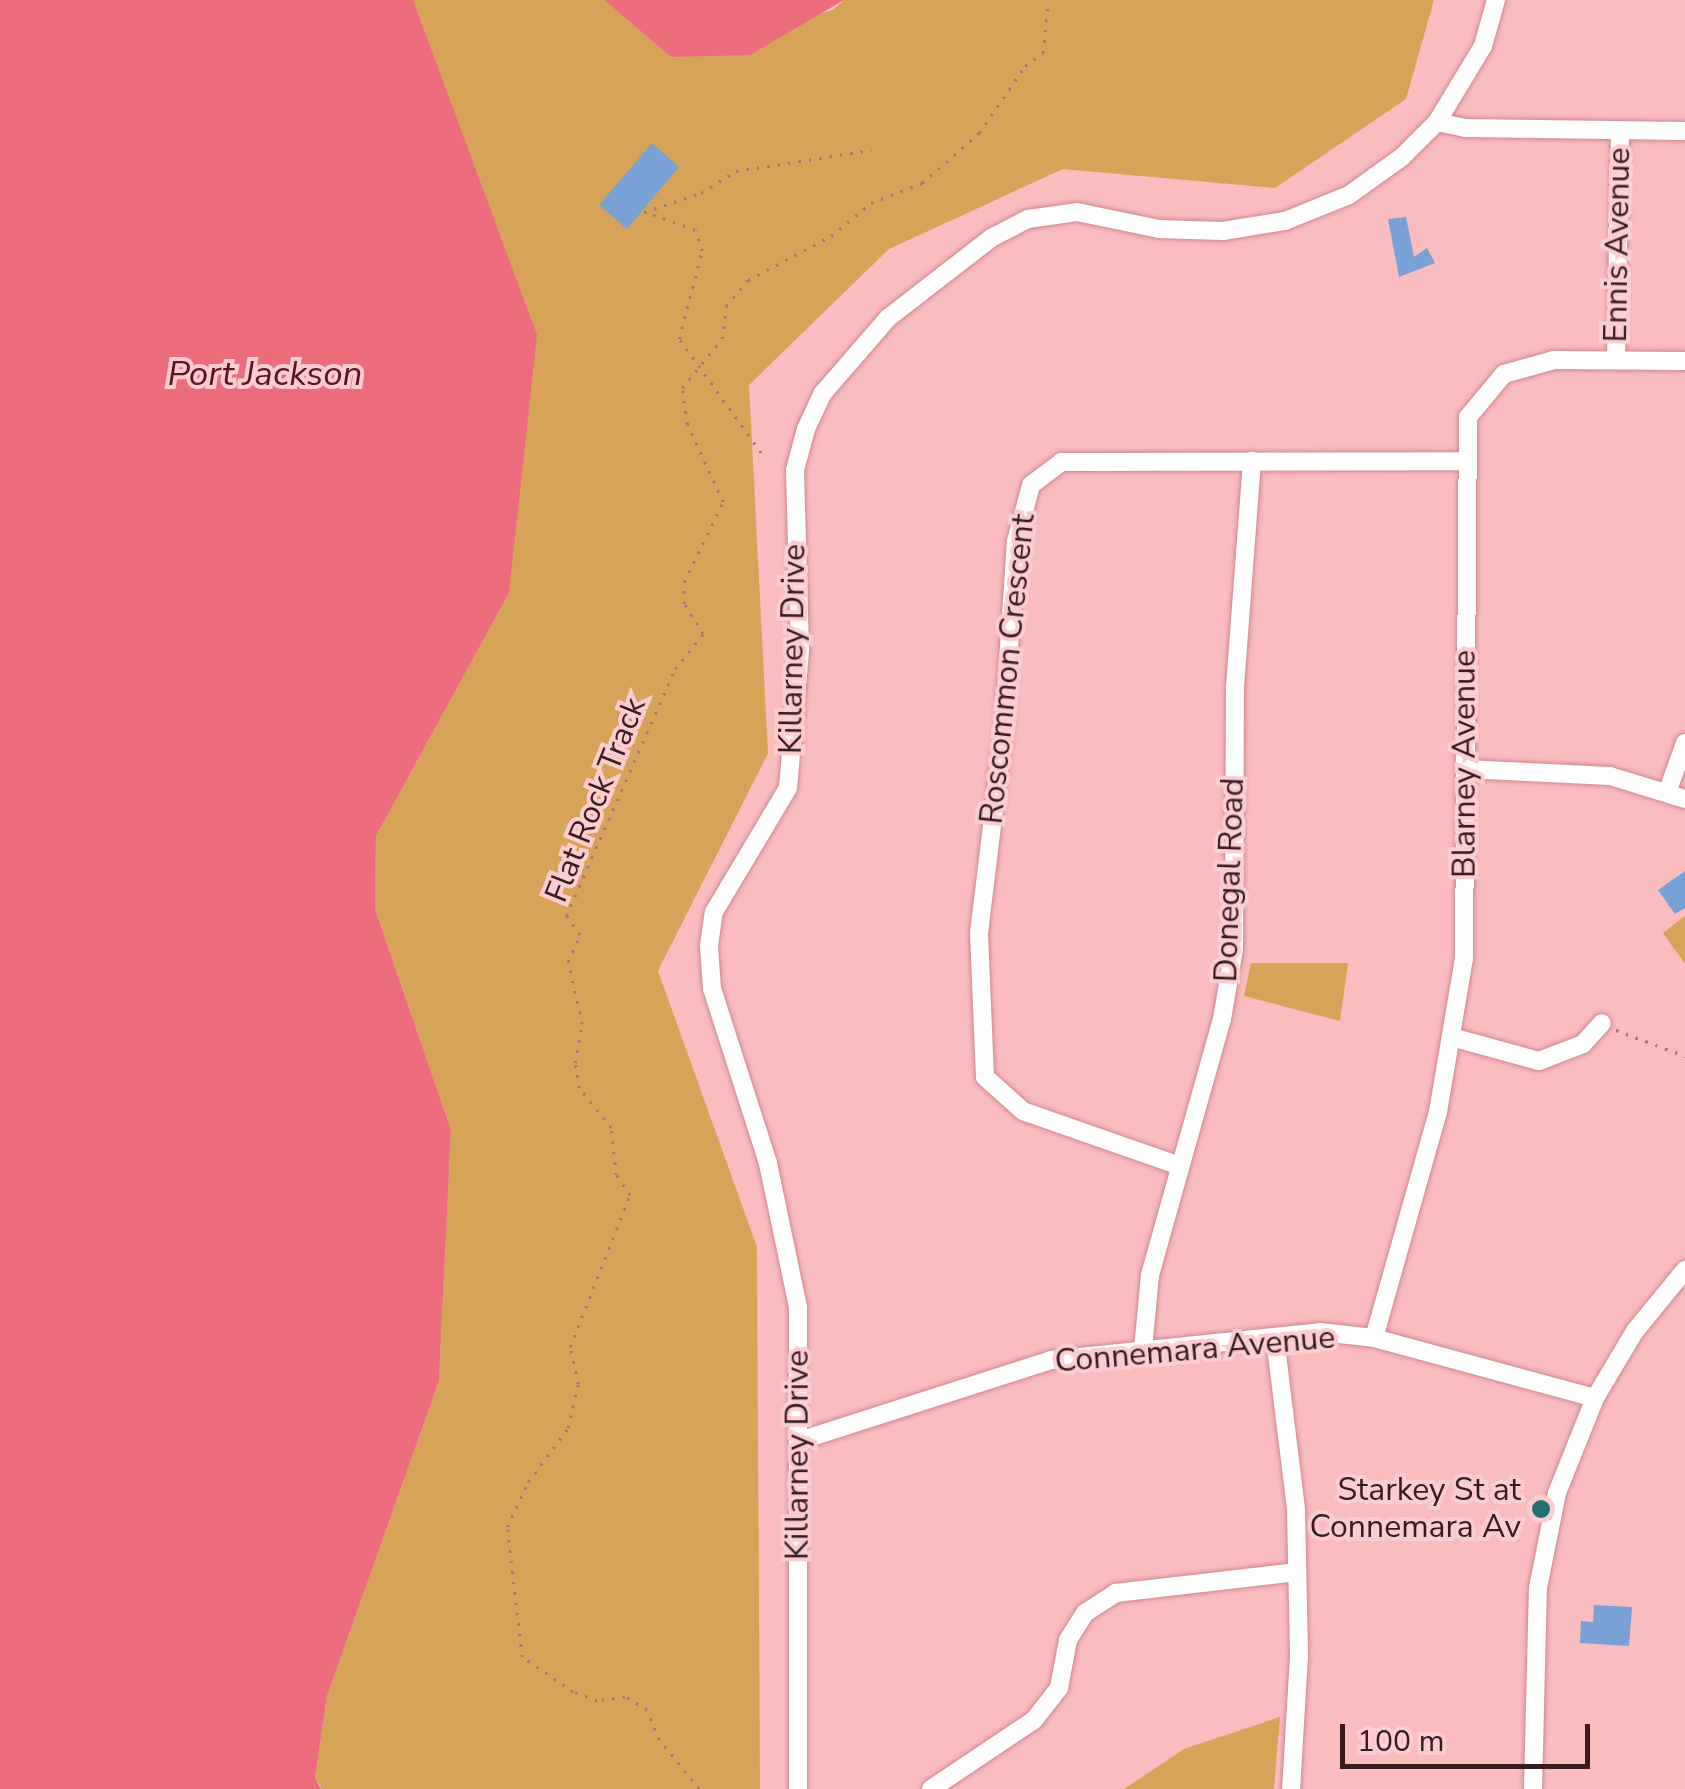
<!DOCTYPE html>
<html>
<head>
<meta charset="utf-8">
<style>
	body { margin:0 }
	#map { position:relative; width:1685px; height:1789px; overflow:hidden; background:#f9bcbf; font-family:"Nunito Sans",sans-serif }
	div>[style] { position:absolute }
	.green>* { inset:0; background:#d6a358 }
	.water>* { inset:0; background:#eb6d7b }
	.building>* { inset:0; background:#79a1d5 }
	.path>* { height:2.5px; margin-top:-1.25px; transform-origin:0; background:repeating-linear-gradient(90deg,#a57679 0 2.5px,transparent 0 10.5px) }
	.roads { filter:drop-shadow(0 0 2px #d0888d) drop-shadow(0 0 2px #d0888d) }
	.minor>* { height:18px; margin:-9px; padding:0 9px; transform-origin:9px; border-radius:9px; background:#fff }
	.dots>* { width:28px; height:28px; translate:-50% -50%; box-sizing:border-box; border:5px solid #fccdd0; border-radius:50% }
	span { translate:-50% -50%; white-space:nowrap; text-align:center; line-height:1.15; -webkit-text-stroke:8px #fccdd0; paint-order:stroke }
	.street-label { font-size:32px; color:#371b1e }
	.poi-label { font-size:32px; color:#371b1e }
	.right { translate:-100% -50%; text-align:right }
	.water-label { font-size:35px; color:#611121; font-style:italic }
	.scale { position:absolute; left:1340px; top:1724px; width:250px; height:45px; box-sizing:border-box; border:5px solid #371b1e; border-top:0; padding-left:12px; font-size:30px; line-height:35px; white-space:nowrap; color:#371b1e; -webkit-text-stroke:8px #fccdd0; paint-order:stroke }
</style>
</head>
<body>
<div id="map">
	<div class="green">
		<i style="clip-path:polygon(413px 0,604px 0,671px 57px,833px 10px,844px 0,1434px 0,1406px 99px,1275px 188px,1063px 169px,889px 249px,749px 385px,768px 753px,658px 971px,757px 1247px,760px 1789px,322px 1789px,315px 1778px,327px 1696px,439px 1381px,451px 1130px,375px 909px,376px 836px,509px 593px)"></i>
		<i style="clip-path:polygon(1685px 916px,1685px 964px,1663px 933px)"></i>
		<i style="clip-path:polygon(1251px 963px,1348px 963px,1340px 1021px,1244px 996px)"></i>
		<i style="clip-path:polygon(1280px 1717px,1274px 1789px,1124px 1789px,1184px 1749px)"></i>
	</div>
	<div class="water">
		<i style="clip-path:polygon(0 0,413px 0,537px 335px,509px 593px,376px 836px,375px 909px,451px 1130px,439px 1381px,327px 1696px,315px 1778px,321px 1789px,0 1789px)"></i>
		<i style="clip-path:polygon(604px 0,844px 0,750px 55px,671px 57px)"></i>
	</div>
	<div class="building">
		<i style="clip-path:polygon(652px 143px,679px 167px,627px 229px,599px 205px)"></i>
		<i style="clip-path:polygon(1406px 217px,1414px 257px,1427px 248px,1435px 263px,1399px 277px,1388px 219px)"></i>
		<i style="clip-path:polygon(1685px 871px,1685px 908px,1675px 914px,1658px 890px)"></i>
		<i style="clip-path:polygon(1594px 1605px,1632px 1607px,1629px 1646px,1580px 1643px,1581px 1621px,1593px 1622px)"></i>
	</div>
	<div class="path">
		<i style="left:761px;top:453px;width:140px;rotate:-125.7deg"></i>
		<i style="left:679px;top:339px;width:91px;rotate:-75.4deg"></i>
		<i style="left:702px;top:251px;width:22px;rotate:-108deg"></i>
		<i style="left:695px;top:230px;width:54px;rotate:-160.6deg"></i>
		<i style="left:644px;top:212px;width:60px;rotate:-18.4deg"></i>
		<i style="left:701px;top:193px;width:41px;rotate:-32.2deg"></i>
		<i style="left:736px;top:171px;width:137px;rotate:-8.8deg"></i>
		<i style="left:1616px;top:1030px;width:74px;rotate:20.6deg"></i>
		<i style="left:699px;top:1789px;width:63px;rotate:-129.2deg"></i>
		<i style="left:659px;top:1740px;width:32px;rotate:-112deg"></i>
		<i style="left:647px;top:1710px;width:26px;rotate:-149deg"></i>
		<i style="left:625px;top:1697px;width:28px;rotate:172deg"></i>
		<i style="left:597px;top:1701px;width:26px;rotate:-159deg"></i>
		<i style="left:573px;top:1692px;width:62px;rotate:-145.5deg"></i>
		<i style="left:522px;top:1657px;width:131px;rotate:-96.6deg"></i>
		<i style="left:507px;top:1527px;width:50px;rotate:-65deg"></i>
		<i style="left:528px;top:1482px;width:67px;rotate:-53.5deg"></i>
		<i style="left:568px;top:1428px;width:45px;rotate:-77.2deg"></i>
		<i style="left:578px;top:1384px;width:38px;rotate:-102deg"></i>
		<i style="left:570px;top:1347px;width:163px;rotate:-68.5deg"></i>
		<i style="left:630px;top:1195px;width:24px;rotate:-125deg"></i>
		<i style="left:616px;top:1175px;width:47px;rotate:-96.1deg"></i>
		<i style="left:611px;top:1128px;width:51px;rotate:-128.7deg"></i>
		<i style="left:579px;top:1088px;width:25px;rotate:-99deg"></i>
		<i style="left:575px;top:1063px;width:40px;rotate:-80deg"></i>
		<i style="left:582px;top:1024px;width:64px;rotate:-102.7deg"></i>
		<i style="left:568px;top:962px;width:30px;rotate:-66deg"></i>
		<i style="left:580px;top:935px;width:24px;rotate:-126deg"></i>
		<i style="left:566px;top:916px;width:270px;rotate:-66.2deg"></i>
		<i style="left:675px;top:669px;width:45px;rotate:-51.3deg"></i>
		<i style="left:703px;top:634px;width:36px;rotate:-122deg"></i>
		<i style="left:684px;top:604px;width:22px;rotate:-90deg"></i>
		<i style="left:684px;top:582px;width:89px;rotate:-64deg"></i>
		<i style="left:723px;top:502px;width:86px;rotate:-114.8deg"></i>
		<i style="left:687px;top:424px;width:36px;rotate:-98deg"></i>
		<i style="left:682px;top:388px;width:63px;rotate:-50.8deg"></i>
		<i style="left:722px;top:339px;width:33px;rotate:-83deg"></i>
		<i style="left:726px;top:306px;width:34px;rotate:-50deg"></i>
		<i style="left:748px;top:280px;width:94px;rotate:-27.9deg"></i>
		<i style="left:831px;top:236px;width:52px;rotate:-39.5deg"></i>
		<i style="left:871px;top:203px;width:55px;rotate:-21.4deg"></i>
		<i style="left:922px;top:183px;width:76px;rotate:-41.3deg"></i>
		<i style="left:979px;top:133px;width:81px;rotate:-55.5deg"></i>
		<i style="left:1025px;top:66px;width:22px;rotate:-36deg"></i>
		<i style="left:1043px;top:53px;width:53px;rotate:-84.6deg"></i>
	</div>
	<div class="roads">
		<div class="minor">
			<i style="left:1437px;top:122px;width:29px;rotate:12deg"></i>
			<i style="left:1465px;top:128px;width:220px;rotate:0.8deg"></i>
			<i style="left:1616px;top:360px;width:229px;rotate:-89deg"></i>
			<i style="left:1465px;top:769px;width:145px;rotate:2.8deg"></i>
			<i style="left:1610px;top:776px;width:78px;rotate:17deg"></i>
			<i style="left:1668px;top:790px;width:50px;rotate:-70.1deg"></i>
			<i style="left:1455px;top:1038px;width:87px;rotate:15.3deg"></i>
			<i style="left:1539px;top:1061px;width:47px;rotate:-21.1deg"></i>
			<i style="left:1583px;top:1044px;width:28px;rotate:-48deg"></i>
			<i style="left:1180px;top:1166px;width:166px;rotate:-160.7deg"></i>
			<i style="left:1023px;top:1111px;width:51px;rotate:-138.2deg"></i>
			<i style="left:985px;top:1077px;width:144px;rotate:-92.4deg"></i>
			<i style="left:979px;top:933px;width:209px;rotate:-83.1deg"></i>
			<i style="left:1004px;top:725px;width:184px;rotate:-86.3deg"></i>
			<i style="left:1016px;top:541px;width:58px;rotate:-75deg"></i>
			<i style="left:1031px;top:485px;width:38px;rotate:-37deg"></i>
			<i style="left:1061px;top:462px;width:404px;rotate:-0.1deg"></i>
			<i style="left:1275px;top:1338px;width:173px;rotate:83deg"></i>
			<i style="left:1296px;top:1510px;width:146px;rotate:88.8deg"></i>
			<i style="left:1299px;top:1656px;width:133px;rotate:93.4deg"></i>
			<i style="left:1374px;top:1338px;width:235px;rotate:-74.2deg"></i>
			<i style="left:1438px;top:1112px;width:155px;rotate:-80.4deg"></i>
			<i style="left:1464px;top:959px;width:542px;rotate:-89.58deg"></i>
			<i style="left:1468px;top:417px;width:56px;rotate:-50.1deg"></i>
			<i style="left:1504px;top:374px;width:52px;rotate:-15.6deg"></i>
			<i style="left:1554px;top:360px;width:131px;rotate:0.4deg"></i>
			<i style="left:1143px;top:1350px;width:75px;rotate:-84.7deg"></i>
			<i style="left:1150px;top:1275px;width:266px;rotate:-74.3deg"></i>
			<i style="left:1222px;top:1019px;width:71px;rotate:-80.3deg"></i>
			<i style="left:1234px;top:949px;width:262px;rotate:-89.8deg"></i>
			<i style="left:1235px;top:687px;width:227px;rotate:-85.7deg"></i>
			<i style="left:799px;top:1441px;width:265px;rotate:-17.8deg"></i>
			<i style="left:1051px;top:1360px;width:270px;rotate:-5.9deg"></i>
			<i style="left:1320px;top:1332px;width:54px;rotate:6.3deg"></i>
			<i style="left:1374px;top:1338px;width:229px;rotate:15.2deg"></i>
			<i style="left:798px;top:1789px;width:482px;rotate:-90deg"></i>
			<i style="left:798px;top:1307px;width:147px;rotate:-101.8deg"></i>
			<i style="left:768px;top:1163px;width:183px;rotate:-107.8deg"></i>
			<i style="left:712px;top:989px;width:43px;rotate:-94deg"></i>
			<i style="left:709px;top:946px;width:34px;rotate:-82deg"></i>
			<i style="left:714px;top:912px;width:144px;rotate:-59.2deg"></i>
			<i style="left:788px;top:788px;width:139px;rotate:-85deg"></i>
			<i style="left:800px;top:650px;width:180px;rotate:-91.6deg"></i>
			<i style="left:795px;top:470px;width:42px;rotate:-75deg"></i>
			<i style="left:806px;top:429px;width:40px;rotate:-65deg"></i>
			<i style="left:823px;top:393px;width:99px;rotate:-49.1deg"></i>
			<i style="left:888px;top:318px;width:130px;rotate:-37.8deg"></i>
			<i style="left:991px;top:238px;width:42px;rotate:-27.2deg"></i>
			<i style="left:1028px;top:219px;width:49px;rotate:-8.1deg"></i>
			<i style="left:1077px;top:212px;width:84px;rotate:11.7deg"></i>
			<i style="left:1159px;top:229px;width:64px;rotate:1.8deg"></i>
			<i style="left:1223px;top:231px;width:63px;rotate:-9.2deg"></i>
			<i style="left:1285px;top:221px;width:69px;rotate:-22.1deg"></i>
			<i style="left:1349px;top:195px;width:65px;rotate:-35.6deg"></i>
			<i style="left:1402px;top:157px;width:49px;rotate:-45deg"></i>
			<i style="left:1437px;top:122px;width:89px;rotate:-58.8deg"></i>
			<i style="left:1483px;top:46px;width:48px;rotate:-74.2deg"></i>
			<i style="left:931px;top:1789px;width:124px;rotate:-33.8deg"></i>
			<i style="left:1034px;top:1720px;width:41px;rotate:-52deg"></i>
			<i style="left:1059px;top:1688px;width:49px;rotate:-79.4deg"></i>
			<i style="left:1068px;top:1640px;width:32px;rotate:-58deg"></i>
			<i style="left:1085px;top:1613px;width:37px;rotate:-33deg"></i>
			<i style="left:1116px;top:1593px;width:182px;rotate:-6.6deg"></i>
			<i style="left:1533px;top:1789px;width:201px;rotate:-88.6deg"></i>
			<i style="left:1538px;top:1588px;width:97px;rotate:-78.7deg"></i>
			<i style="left:1557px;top:1493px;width:102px;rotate:-68.2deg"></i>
			<i style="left:1595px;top:1398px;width:78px;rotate:-59.2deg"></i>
			<i style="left:1635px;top:1331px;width:79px;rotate:-50.7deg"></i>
		</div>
	</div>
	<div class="dots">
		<i style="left:1541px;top:1509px;background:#24706f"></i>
	</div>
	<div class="street-label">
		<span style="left:1618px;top:245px;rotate:-89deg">Ennis Avenue</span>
		<span style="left:793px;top:649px;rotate:-89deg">Killarney Drive</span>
		<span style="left:1008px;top:669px;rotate:-84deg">Roscommon Crescent</span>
		<span style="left:1465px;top:764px;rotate:-90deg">Blarney Avenue</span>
		<span style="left:596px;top:800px;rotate:-68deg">Flat Rock Track</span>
		<span style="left:1230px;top:880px;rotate:-88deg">Donegal Road</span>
		<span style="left:1195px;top:1350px;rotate:-5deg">Connemara Avenue</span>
		<span style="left:798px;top:1455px;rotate:-90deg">Killarney Drive</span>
	</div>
	<div class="poi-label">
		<span class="right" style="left:1521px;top:1509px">Starkey St at<br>Connemara Av</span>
	</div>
	<div class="water-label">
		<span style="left:265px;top:374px">Port Jackson</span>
	</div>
	<div class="scale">100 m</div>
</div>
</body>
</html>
